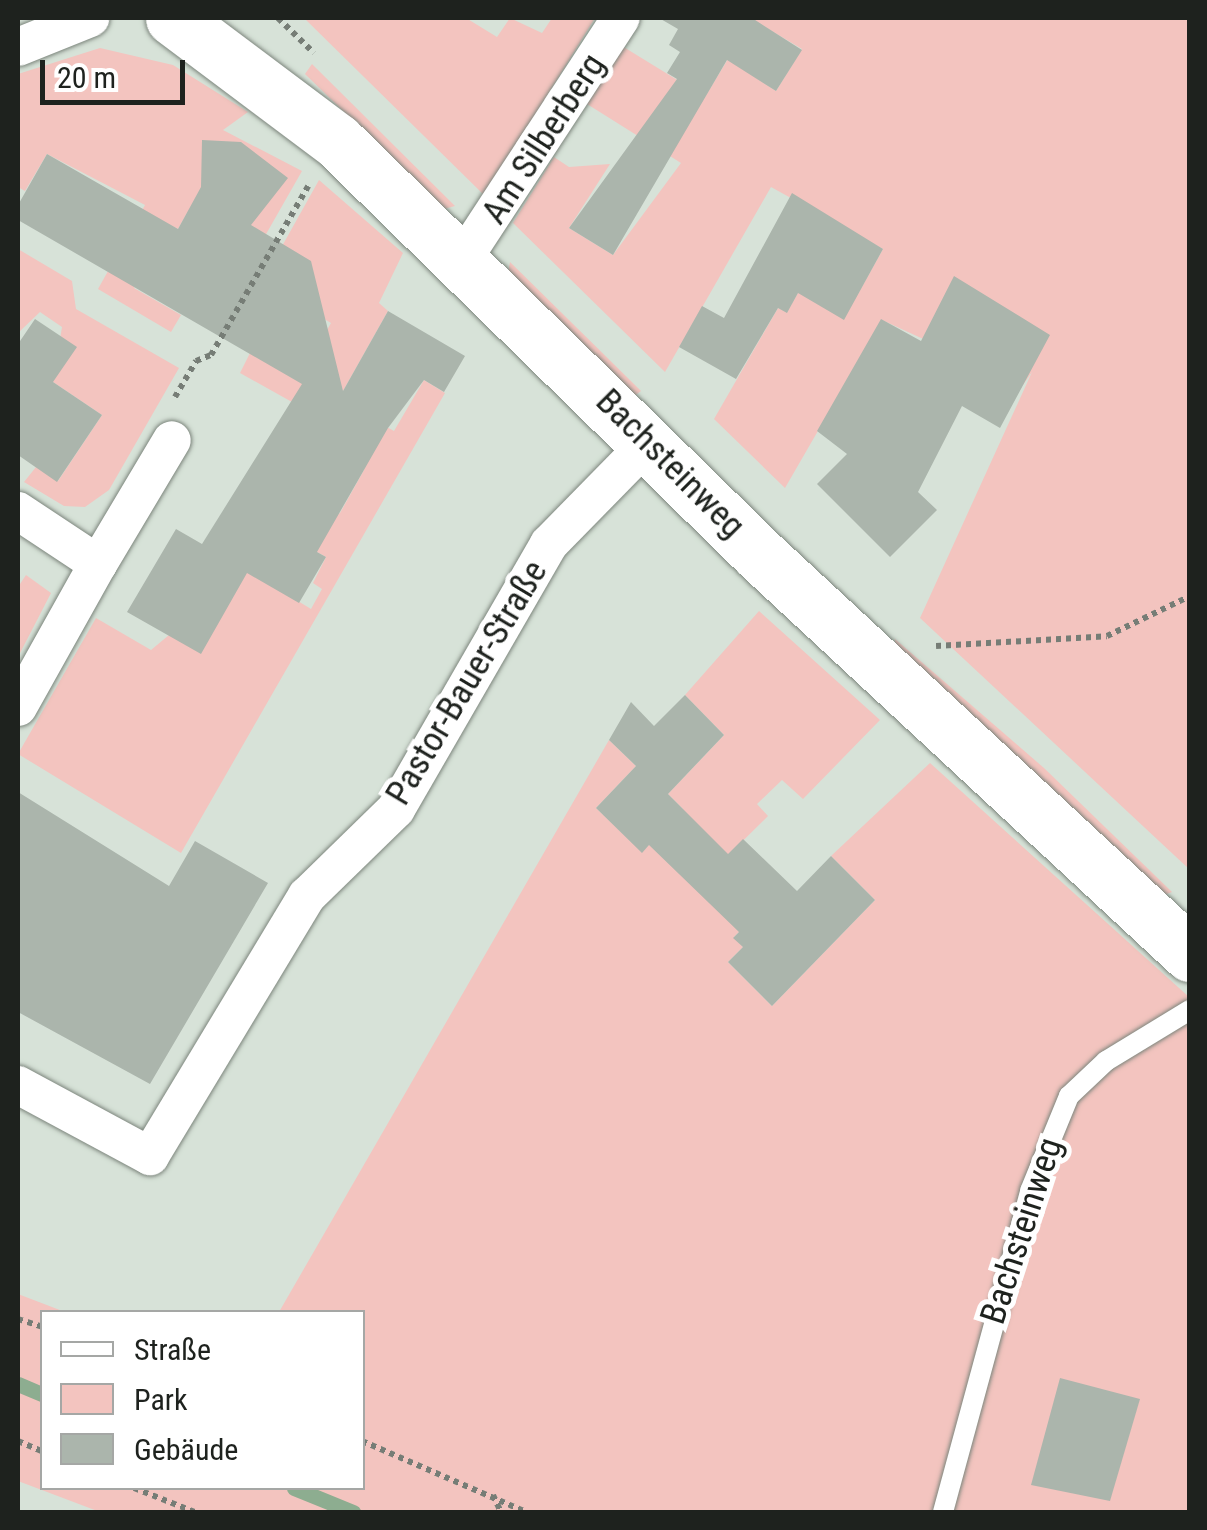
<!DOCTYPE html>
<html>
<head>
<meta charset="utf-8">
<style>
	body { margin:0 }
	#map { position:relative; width:1207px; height:1530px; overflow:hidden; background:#d7e2d8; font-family:"Roboto Condensed",sans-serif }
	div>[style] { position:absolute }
	.green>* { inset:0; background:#f3c4bf }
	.stream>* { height:15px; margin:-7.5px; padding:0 7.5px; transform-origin:7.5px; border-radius:7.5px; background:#8dad90 }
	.building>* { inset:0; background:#abb5ac }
	.path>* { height:6px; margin-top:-3px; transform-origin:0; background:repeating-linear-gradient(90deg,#767d76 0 5px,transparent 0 10px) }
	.roads { filter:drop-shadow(0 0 2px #7c857c) drop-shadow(0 0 2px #7c857c) }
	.lane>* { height:20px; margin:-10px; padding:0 10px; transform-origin:10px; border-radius:10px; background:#fff }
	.street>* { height:38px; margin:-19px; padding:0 19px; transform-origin:19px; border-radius:19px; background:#fff }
	.secondary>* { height:55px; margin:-27.5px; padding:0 27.5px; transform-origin:27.5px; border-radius:27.5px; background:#fff }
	span { translate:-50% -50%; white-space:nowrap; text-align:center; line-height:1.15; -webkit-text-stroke:10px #fff; paint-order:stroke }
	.street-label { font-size:35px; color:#1e221e }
	.frame { position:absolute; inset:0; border:20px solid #1e221e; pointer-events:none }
	.legend { position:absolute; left:40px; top:1310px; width:325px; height:180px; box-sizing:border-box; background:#fff; border:2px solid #a5a7a5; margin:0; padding:12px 18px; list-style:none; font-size:30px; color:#1e221e }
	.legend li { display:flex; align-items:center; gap:20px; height:50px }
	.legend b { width:50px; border:2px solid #a5a7a5 }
	.scale { position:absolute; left:40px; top:60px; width:145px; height:45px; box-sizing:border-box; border:5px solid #1e221e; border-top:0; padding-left:12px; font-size:30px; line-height:35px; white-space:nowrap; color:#1e221e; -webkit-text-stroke:8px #fff; paint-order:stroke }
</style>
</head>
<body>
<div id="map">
	<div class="green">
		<i style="clip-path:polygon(304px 18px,466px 18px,497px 37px,510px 18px,542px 33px,552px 18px,595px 18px,485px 196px)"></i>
		<i style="clip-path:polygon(750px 18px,1189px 18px,1189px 869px,920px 618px,1032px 372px,1023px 385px,882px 320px,785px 488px,714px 419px,778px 308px,787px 312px,798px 293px,858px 294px,883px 249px,771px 187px,665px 372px,513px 223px,554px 157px,569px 167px,610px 164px,569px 228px,613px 255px,681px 163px,587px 104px,622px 46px,705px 97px,728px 59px,776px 91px,802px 49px)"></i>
		<i style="clip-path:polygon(100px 48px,173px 65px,248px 112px,223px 130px,302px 171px,261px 243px,187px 213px,178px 229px,170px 225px,134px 288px,181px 315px,171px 332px,98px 289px,145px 205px,47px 154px,25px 191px,18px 187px,18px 74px)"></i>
		<i style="clip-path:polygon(312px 64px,455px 206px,444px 209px,305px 74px)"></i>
		<i style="clip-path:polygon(319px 180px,403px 253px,379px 303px,388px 311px,338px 400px,394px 431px,424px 380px,445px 393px,181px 853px,18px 754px,96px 618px,151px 650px,247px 570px,311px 609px,322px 589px,313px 583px,326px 557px,296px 540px,340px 513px,364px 470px,308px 411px,240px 373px,250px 353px,298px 381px,331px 323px,262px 282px)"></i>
		<i style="clip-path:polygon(18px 249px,72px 281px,76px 309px,179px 368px,109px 490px,85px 507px,64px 506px,24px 482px,36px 467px,58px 481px,102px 415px,53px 382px,62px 327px,40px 312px,18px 333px)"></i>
		<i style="clip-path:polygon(510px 262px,641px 391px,633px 397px,508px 273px)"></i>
		<i style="clip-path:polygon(26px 575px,51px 593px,18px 657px,18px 587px)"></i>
		<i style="clip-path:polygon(759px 611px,880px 720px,803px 799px,782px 780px,757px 804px,768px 816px,695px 888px,755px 916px,734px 937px,743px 947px,728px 962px,772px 1006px,875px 900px,831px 856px,930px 763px,1189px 997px,1189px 1512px,100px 1512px,18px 1481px,18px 1294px,65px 1312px,42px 1312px,42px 1488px,362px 1488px,362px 1312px,279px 1312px,609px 740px,636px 766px,596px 808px,642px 852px,683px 809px,668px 794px,724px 735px,685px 695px)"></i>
		<i style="clip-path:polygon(895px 639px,1044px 768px,1172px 892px,1159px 897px,894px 651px)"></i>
	</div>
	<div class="stream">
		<i style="left:18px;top:1384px;width:26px;rotate:23deg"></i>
		<i style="left:294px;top:1488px;width:64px;rotate:22.1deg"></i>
	</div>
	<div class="building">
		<i style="clip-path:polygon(659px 18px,752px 18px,802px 50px,776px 91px,727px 60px,613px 255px,569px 228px,677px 79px,667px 73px,680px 52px,669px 45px,678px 29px)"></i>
		<i style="clip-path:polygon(202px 140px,241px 142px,288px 178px,251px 225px,311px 261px,343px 391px,388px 311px,465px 356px,444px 392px,424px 380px,388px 428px,317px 552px,326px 557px,299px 603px,247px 573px,201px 654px,127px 612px,176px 529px,202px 544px,302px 384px,18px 220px,18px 205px,47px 154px,178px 229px,201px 187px)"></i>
		<i style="clip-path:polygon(792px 193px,883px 249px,844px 320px,798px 293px,787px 313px,778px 308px,736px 379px,679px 347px,702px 306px,724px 318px)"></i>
		<i style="clip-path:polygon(954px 276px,1050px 335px,1000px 428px,962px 406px,918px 492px,937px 510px,890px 557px,817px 484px,847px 454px,817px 431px,881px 319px,921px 341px)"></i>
		<i style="clip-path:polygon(35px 319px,77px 347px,53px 382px,102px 415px,57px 482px,18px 455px,18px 344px)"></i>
		<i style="clip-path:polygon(685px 695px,724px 735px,668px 794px,728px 854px,743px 839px,797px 891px,831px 856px,875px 900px,772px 1006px,728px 962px,743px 947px,733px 938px,739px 932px,649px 845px,642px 853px,596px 808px,636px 766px,609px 740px,631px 702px,654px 726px)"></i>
		<i style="clip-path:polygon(18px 792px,169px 886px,195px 841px,268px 883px,150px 1084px,18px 1012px)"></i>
		<i style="clip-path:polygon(1060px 1378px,1140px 1399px,1110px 1501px,1031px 1485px)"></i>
	</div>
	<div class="path">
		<i style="left:278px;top:18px;width:50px;rotate:44.2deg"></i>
		<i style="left:175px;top:397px;width:42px;rotate:-59.7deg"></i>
		<i style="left:196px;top:361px;width:16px;rotate:-22deg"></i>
		<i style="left:211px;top:355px;width:195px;rotate:-60.1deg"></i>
		<i style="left:936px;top:646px;width:171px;rotate:-3.3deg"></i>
		<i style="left:1107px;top:636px;width:92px;rotate:-25.7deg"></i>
		<i style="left:18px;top:1319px;width:25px;rotate:18deg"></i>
		<i style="left:18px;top:1441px;width:26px;rotate:23deg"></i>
		<i style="left:362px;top:1441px;width:179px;rotate:23.4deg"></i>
		<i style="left:134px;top:1488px;width:66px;rotate:21.5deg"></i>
		<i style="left:493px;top:1495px;width:19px;rotate:65deg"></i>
	</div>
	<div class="roads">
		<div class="lane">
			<i style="left:943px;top:1512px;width:333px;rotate:-74.8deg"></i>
			<i style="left:1030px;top:1191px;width:103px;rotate:-67.7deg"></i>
			<i style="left:1069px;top:1096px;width:51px;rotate:-43.4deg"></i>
			<i style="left:1106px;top:1061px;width:98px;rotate:-31.3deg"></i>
		</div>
		<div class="street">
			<i style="left:18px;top:47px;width:78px;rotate:-21.9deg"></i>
			<i style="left:463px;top:259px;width:288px;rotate:-56.8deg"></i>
			<i style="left:18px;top:511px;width:96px;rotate:33.5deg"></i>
			<i style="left:98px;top:564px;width:144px;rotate:-59.2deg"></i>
			<i style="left:18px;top:707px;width:164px;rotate:-60.8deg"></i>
			<i style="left:18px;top:1085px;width:150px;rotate:28.3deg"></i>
			<i style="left:150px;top:1156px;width:304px;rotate:-58.9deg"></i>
			<i style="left:307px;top:896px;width:124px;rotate:-44.3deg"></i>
			<i style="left:396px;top:809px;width:306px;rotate:-60deg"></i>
			<i style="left:549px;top:544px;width:143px;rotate:-45.6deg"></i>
		</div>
		<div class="secondary">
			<i style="left:173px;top:18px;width:205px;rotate:36.9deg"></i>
			<i style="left:337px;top:141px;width:592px;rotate:44.38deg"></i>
			<i style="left:760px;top:555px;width:587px;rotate:42.86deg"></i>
		</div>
	</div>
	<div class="street-label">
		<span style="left:544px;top:139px;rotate:-57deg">Am Silberberg</span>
		<span style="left:670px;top:464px;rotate:45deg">Bachsteinweg</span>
		<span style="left:467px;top:683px;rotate:-59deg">Pastor-Bauer-Straße</span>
		<span style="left:1022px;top:1231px;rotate:-72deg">Bachsteinweg</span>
	</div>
	<div class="frame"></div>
	<ul class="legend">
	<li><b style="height:12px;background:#fff"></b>Straße</li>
	<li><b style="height:28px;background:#f3c4bf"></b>Park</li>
	<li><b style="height:28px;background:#abb5ac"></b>Gebäude</li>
	</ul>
	<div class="scale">20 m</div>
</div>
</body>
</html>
